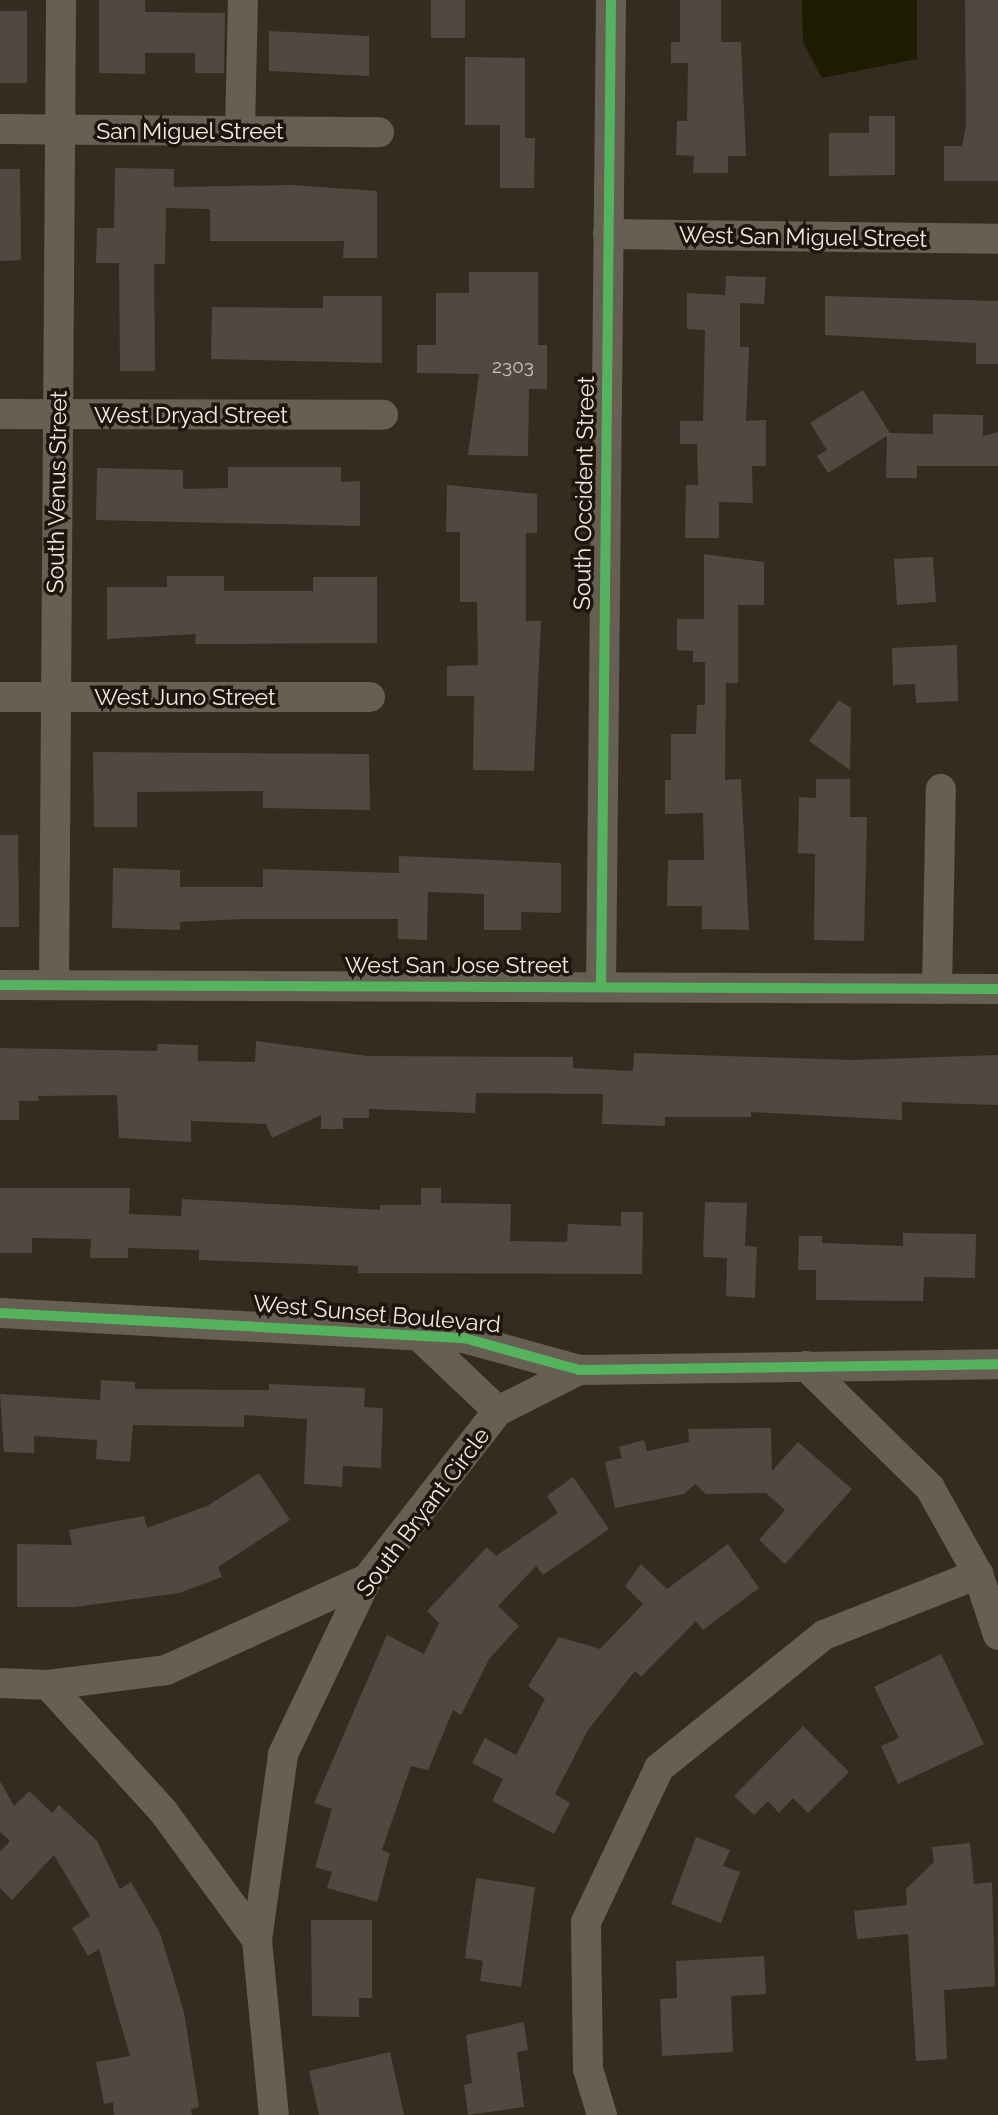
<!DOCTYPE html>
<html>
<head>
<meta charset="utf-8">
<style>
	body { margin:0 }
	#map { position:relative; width:998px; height:2115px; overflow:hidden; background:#362b20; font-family:Raleway,sans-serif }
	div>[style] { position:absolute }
	.water>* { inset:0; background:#1d1c03 }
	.building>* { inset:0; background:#524840 }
	.minor>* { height:30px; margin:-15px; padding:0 15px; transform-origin:15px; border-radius:15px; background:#665f53 }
	.cycleway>* { height:10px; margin:-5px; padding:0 5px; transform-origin:5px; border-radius:5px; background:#56b35d }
	span { translate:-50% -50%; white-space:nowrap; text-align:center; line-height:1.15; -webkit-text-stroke:7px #1e150d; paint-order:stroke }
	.number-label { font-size:19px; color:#cec1b6 }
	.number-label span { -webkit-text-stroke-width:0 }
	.street-label { font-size:23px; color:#f7e9de }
</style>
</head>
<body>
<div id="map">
	<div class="water">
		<i style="clip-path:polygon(802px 0,917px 0,917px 59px,822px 78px,803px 42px)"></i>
	</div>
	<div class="building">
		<i style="clip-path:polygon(99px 0,145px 0,145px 12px,225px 13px,224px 73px,195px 73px,195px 53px,145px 53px,145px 74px,99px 73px)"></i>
		<i style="clip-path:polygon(431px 0,465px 0,465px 38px,431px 38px)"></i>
		<i style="clip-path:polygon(680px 0,721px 0,721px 42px,741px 42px,746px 156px,728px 156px,728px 173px,693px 173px,694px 156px,676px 155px,677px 121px,687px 121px,688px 63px,671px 63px,671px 42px,680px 42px)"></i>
		<i style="clip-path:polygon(965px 0,998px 0,998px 181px,944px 181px,944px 146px,962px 146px,966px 126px)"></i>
		<i style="clip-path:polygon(0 11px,27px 11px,27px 83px,0 83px)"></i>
		<i style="clip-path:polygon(269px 31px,369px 36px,369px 76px,269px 71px)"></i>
		<i style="clip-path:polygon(465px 57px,525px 58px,525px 138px,535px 138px,534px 188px,500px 188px,500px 125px,465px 125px)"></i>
		<i style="clip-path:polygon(869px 116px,895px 116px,895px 175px,829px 176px,829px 133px,869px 133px)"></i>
		<i style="clip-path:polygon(115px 168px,174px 169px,174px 187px,292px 185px,377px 191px,377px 258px,343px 258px,344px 241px,210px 241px,210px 209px,166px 208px,165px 264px,154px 264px,155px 371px,120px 371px,119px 263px,96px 263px,97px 228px,114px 228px)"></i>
		<i style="clip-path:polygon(0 169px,20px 169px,21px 260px,0 261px)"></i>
		<i style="clip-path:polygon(469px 272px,538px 272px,538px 345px,547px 345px,547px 389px,529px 389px,528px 456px,468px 455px,479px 374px,417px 373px,417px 345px,436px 345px,436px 293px,469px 293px)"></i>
		<i style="clip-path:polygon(726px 276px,766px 277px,764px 304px,740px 303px,740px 347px,749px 347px,746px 421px,766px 420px,766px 466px,752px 466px,753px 503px,719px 502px,719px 538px,685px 538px,686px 485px,698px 485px,697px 444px,680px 444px,680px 421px,703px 421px,705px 330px,687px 329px,687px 293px,725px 295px)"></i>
		<i style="clip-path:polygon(323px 296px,382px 296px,382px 363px,211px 359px,212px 307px,323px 308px)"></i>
		<i style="clip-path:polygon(825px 296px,998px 301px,998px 364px,976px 364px,976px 343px,825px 335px)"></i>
		<i style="clip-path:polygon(863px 390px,890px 433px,933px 434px,933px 414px,983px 415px,983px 436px,998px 432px,998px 466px,917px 466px,917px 478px,886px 478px,887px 436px,828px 473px,817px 456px,827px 450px,810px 423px)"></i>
		<i style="clip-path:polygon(228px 467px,341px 467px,341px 482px,360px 481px,360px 526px,96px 520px,97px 468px,183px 470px,183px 489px,228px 488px)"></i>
		<i style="clip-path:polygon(447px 485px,537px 494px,537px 533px,526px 533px,526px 621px,541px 621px,534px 771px,473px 770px,474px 696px,447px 696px,447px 666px,478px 665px,477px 602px,460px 602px,460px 532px,446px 532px)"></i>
		<i style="clip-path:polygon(704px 554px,764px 562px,764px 605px,738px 605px,738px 683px,726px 683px,725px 780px,741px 779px,749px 930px,702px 929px,702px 906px,667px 906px,668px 860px,704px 860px,703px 813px,665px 814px,665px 780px,671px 780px,671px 734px,696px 734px,697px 705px,705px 705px,705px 662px,693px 662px,693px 651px,677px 650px,677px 619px,704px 619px)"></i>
		<i style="clip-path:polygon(933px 557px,936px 602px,897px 605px,894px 559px)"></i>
		<i style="clip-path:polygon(167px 576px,224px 576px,224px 591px,313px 591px,313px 577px,377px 577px,377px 643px,195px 644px,196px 634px,107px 639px,107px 587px,167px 587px)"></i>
		<i style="clip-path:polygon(957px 645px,958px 701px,916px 703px,915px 684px,893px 685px,892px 648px)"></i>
		<i style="clip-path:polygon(839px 700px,851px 708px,850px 770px,809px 741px)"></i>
		<i style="clip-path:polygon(93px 752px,369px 754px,370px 810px,263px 808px,263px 791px,137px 792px,137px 827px,94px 827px)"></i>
		<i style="clip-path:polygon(816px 779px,850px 779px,850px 817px,867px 817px,864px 941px,814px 940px,815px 854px,798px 853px,799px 797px,816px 798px)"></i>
		<i style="clip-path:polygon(0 835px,18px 835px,19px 927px,0 927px)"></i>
		<i style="clip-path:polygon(399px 856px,561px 863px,561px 913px,521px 912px,521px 930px,484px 930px,484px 894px,428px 892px,427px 940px,398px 939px,398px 919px,244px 919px,180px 922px,180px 930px,112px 928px,113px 868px,180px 870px,180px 887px,263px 887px,263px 869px,399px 873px)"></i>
		<i style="clip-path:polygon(256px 1041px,368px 1056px,573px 1057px,573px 1068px,633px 1071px,634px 1053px,852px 1060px,998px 1055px,998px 1105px,902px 1102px,902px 1120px,751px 1112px,751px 1117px,665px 1117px,665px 1126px,602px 1124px,603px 1094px,476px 1093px,475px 1113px,369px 1109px,369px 1118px,343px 1118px,343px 1129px,321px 1129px,321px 1115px,272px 1138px,266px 1124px,191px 1121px,191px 1142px,119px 1138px,117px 1095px,38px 1096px,39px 1101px,19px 1101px,19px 1120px,0 1120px,0 1048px,157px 1051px,158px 1044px,198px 1045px,198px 1061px,255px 1062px)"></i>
		<i style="clip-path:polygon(0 1188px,130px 1188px,129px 1214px,181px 1216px,182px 1199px,380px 1210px,380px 1205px,421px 1205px,421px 1188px,441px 1188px,441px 1203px,511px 1204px,510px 1241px,567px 1242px,568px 1224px,621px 1226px,621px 1212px,643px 1212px,642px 1274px,358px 1273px,358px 1266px,199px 1260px,199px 1250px,128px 1248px,128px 1258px,90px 1258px,91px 1239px,32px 1238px,32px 1253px,0 1253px)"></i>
		<i style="clip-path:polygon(705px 1202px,747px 1203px,745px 1246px,757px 1247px,755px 1298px,726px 1296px,727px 1258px,703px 1257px)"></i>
		<i style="clip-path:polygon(903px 1233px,976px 1234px,975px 1278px,924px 1277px,923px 1301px,816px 1300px,816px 1270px,798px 1270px,799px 1236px,822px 1236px,822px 1243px,903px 1246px)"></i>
		<i style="clip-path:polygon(101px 1380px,135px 1382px,135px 1389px,269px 1390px,269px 1384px,365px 1388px,364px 1407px,383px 1408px,381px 1468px,343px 1466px,342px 1487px,304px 1484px,307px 1419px,244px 1415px,244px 1427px,133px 1425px,130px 1462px,96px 1459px,97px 1440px,34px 1436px,34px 1453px,4px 1452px,0 1394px,100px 1400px)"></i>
		<i style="clip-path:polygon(771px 1428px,772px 1471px,798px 1442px,852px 1489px,785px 1564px,759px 1540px,785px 1510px,766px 1493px,706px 1494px,695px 1484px,684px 1494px,615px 1508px,605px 1462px,622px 1458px,619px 1447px,644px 1440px,647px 1451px,689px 1442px,688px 1429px)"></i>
		<i style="clip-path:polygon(259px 1473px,290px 1520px,218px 1567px,222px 1577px,179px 1593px,75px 1607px,17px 1607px,17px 1544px,72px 1545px,69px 1530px,144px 1516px,147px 1528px,207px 1506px)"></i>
		<i style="clip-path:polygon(573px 1477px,609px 1529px,543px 1575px,536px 1566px,498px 1606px,519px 1626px,489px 1659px,461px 1715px,453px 1710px,428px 1770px,411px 1766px,382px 1850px,390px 1853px,377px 1902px,327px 1888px,332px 1872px,315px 1867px,332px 1809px,314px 1803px,387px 1635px,424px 1654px,439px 1623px,427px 1611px,487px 1547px,496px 1556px,558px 1513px,547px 1496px)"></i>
		<i style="clip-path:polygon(728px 1544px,759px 1588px,703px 1630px,696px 1621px,641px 1677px,635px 1671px,588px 1730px,555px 1794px,570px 1803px,554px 1834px,492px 1801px,503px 1779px,472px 1763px,485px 1738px,516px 1755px,545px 1699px,528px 1686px,559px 1637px,600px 1649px,643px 1604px,625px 1586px,641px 1564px,667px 1589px)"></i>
		<i style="clip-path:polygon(941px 1654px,984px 1744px,898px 1784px,881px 1746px,899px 1738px,874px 1687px)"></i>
		<i style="clip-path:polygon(803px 1726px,849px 1772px,808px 1813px,793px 1798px,779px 1813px,768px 1801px,754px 1815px,734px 1796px)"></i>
		<i style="clip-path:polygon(0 1781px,14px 1806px,29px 1791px,52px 1813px,59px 1805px,97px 1841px,120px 1889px,131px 1882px,160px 1933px,184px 2012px,199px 2107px,191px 2109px,192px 2115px,114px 2115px,113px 2102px,104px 2104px,96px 2062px,130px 2056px,99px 1949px,88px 1956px,72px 1928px,90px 1916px,54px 1855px,12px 1900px,0 1888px,0 1852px,10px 1841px,0 1832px)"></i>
		<i style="clip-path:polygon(696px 1837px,730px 1850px,723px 1866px,740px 1872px,721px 1923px,671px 1904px)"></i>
		<i style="clip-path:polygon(970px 1843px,974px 1884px,992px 1882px,995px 1986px,944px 1990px,947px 2059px,916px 2061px,908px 1934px,857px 1939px,854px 1911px,907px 1905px,906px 1889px,934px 1862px,932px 1847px)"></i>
		<i style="clip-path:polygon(476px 1878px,535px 1887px,521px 1987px,480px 1981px,483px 1961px,465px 1958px)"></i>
		<i style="clip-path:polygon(311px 1920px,372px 1920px,372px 1998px,359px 1998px,359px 2017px,312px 2016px)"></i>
		<i style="clip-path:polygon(764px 1956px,766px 1994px,731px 1996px,733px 2052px,662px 2056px,660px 1999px,677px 1998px,676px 1961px)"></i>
		<i style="clip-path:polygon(524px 2022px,528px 2050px,517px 2052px,524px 2107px,468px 2115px,464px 2085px,472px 2083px,466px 2035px)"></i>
		<i style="clip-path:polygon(390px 2052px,404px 2115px,319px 2115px,309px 2071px)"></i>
	</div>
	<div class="minor">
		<i style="left:0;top:129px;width:379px;rotate:0.5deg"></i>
		<i style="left:240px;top:131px;width:131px;rotate:-88.7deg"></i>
		<i style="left:608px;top:234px;width:390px;rotate:0.7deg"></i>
		<i style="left:0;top:414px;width:383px;rotate:0.1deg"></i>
		<i style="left:0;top:697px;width:370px"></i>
		<i style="left:0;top:985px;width:998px;rotate:0.23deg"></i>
		<i style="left:54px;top:985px;width:985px;rotate:-89.59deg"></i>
		<i style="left:601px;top:987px;width:987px;rotate:-89.42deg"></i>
		<i style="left:937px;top:989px;width:200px;rotate:-88.9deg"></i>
		<i style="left:0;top:1313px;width:465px;rotate:3.1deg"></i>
		<i style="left:464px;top:1338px;width:119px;rotate:15.5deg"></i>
		<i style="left:579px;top:1370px;width:419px;rotate:-0.8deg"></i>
		<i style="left:417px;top:1334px;width:112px;rotate:43.5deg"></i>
		<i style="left:806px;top:1366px;width:174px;rotate:44.5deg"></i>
		<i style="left:930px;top:1488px;width:98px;rotate:60.8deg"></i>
		<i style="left:978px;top:1574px;width:64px;rotate:71.8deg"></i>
		<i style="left:0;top:1683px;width:48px;rotate:2.4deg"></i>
		<i style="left:48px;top:1685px;width:119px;rotate:-7.2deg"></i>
		<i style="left:166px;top:1670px;width:221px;rotate:-24.4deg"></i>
		<i style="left:48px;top:1685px;width:171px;rotate:47.6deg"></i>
		<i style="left:163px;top:1811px;width:160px;rotate:53.9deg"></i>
		<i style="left:257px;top:1940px;width:176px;rotate:84.5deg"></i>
		<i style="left:257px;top:1940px;width:188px;rotate:-82deg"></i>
		<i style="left:283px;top:1754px;width:194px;rotate:-64.4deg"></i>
		<i style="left:367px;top:1579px;width:213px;rotate:-52.1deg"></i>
		<i style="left:498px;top:1411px;width:91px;rotate:-26.8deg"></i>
		<i style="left:602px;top:2115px;width:48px;rotate:-106.9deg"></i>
		<i style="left:588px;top:2069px;width:147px;rotate:-90.8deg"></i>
		<i style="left:586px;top:1922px;width:170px;rotate:-64.6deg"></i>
		<i style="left:659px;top:1768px;width:212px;rotate:-38.9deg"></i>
		<i style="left:824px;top:1635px;width:166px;rotate:-21.6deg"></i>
	</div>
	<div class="cycleway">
		<i style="left:0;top:985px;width:998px;rotate:0.23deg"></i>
		<i style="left:601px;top:987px;width:987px;rotate:-89.42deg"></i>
		<i style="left:0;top:1313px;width:465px;rotate:3.1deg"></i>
		<i style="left:464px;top:1338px;width:119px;rotate:15.5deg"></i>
		<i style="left:579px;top:1370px;width:419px;rotate:-0.8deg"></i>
	</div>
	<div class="number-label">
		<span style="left:513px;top:367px">2303</span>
	</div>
	<div class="street-label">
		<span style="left:190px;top:131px">San Miguel Street</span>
		<span style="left:803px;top:237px;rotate:1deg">West San Miguel Street</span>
		<span style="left:191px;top:415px">West Dryad Street</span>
		<span style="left:57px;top:492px;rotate:-89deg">South Venus Street</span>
		<span style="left:584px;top:493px;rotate:-89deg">South Occident Street</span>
		<span style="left:185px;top:697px">West Juno Street</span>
		<span style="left:457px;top:965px">West San Jose Street</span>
		<span style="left:377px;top:1314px;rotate:5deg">West Sunset Boulevard</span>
		<span style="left:423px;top:1512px;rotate:-53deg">South Bryant Circle</span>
	</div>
</div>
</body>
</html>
